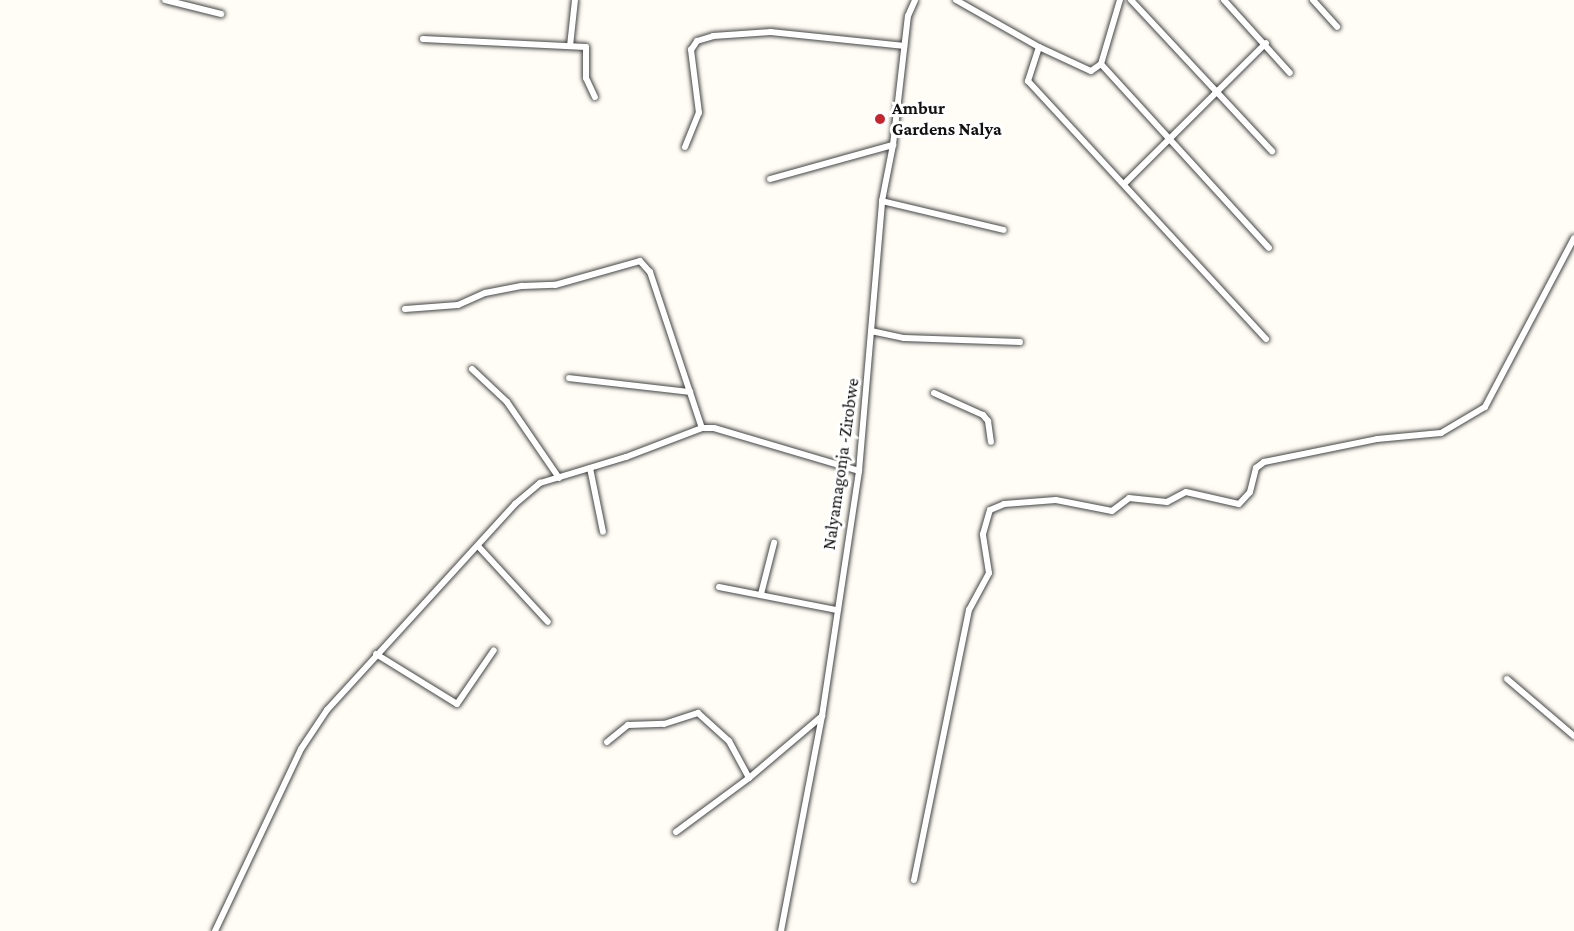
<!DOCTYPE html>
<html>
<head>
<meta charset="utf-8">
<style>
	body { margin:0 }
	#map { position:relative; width:1574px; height:931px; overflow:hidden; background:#fffdf5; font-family:"Crimson Pro",serif }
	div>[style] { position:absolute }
	.roads { filter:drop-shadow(0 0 2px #444) drop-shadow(0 0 2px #444) }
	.minor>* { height:6px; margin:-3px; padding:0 3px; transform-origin:3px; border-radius:3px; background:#fff }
	.dots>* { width:16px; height:16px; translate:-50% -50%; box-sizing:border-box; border:3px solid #fff; border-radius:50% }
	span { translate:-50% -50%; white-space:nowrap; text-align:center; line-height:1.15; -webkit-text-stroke:6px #fff; paint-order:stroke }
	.poi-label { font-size:18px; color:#111; font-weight:700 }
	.left { translate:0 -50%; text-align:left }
	.street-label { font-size:18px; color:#111 }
</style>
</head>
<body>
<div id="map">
	<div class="roads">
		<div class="minor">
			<i style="left:165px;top:0;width:58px;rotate:14deg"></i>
			<i style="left:956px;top:0;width:95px;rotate:29.5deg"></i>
			<i style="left:1039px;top:47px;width:57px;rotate:24.8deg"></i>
			<i style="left:1091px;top:71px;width:12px;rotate:-35deg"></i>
			<i style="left:1101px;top:64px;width:67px;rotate:-73.5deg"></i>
			<i style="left:1131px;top:0;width:207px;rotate:47deg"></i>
			<i style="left:1224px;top:0;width:98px;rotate:47.9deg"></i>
			<i style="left:1313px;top:0;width:36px;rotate:48deg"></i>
			<i style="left:423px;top:39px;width:163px;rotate:2.8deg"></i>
			<i style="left:586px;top:47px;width:31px;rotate:90deg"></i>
			<i style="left:586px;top:78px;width:21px;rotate:65deg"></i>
			<i style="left:570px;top:46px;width:46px;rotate:-83.8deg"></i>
			<i style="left:1039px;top:47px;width:36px;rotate:108deg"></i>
			<i style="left:1028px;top:81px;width:351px;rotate:47.3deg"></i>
			<i style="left:1101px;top:64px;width:249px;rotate:47.6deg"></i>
			<i style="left:685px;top:147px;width:37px;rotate:-68deg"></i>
			<i style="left:699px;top:113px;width:64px;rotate:-97.2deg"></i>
			<i style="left:691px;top:50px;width:11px;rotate:-56deg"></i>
			<i style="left:697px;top:41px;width:17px;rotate:-17deg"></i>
			<i style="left:713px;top:36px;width:58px;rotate:-3.9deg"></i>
			<i style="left:771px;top:32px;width:134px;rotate:6deg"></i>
			<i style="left:770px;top:179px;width:128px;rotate:-15.5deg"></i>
			<i style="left:1124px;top:184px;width:200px;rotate:-44.8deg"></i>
			<i style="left:882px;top:201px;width:125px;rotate:13.4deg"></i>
			<i style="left:405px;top:309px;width:53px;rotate:-4.3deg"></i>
			<i style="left:458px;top:305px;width:30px;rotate:-24deg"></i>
			<i style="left:485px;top:293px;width:38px;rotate:-11deg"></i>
			<i style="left:522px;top:286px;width:33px;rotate:-2deg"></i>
			<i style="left:555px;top:285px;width:88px;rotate:-15.8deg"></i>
			<i style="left:640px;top:261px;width:15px;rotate:48deg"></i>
			<i style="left:650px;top:272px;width:164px;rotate:71.6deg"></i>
			<i style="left:871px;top:331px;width:34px;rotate:12deg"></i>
			<i style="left:904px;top:338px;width:116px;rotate:2deg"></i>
			<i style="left:472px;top:369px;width:48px;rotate:43.3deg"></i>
			<i style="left:507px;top:402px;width:92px;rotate:55.6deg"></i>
			<i style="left:569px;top:378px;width:122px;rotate:6.6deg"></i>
			<i style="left:934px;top:393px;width:54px;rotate:24.2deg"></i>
			<i style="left:983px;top:415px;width:8px;rotate:50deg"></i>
			<i style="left:988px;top:421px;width:21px;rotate:82deg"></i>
			<i style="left:590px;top:468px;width:65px;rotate:78.5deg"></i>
			<i style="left:478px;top:546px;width:103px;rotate:47.4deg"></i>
			<i style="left:719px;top:587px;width:119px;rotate:11.1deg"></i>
			<i style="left:761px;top:594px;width:53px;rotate:-75.7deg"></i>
			<i style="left:376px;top:654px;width:95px;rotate:31.7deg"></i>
			<i style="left:457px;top:704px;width:65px;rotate:-55.6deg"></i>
			<i style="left:1507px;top:679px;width:88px;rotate:40.4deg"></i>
			<i style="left:607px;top:742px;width:27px;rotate:-39deg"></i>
			<i style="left:628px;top:725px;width:36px;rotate:-2deg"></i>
			<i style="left:664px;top:724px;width:36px;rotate:-18deg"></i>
			<i style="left:698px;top:713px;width:42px;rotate:42.1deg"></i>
			<i style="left:729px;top:741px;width:42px;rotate:61.6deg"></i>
			<i style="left:676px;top:832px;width:91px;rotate:-36.5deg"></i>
			<i style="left:749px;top:778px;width:96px;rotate:-40.3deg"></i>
			<i style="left:914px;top:880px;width:276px;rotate:-78.5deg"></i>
			<i style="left:969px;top:610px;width:42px;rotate:-61.6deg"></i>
			<i style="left:989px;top:573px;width:39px;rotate:-99deg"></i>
			<i style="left:983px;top:534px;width:25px;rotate:-74deg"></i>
			<i style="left:990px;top:510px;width:15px;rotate:-23deg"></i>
			<i style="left:1004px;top:504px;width:52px;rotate:-4.4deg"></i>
			<i style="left:1056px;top:500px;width:57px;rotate:11.1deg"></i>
			<i style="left:1112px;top:511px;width:21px;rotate:-37deg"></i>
			<i style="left:1129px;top:498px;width:38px;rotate:6deg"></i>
			<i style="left:1167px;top:502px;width:21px;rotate:-28deg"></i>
			<i style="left:1186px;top:492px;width:54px;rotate:12.8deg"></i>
			<i style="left:1239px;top:504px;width:16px;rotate:-47deg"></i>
			<i style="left:1250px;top:492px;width:25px;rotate:-76deg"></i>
			<i style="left:1256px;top:468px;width:10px;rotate:-37deg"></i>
			<i style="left:1264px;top:462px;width:115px;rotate:-11.5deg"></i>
			<i style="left:1377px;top:439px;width:64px;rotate:-5.4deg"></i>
			<i style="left:1441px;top:433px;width:51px;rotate:-30.6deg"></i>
			<i style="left:1485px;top:407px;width:191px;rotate:-62.2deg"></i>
			<i style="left:215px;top:931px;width:201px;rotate:-64.7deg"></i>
			<i style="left:301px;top:749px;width:47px;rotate:-56.3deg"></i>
			<i style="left:327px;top:710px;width:279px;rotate:-47.6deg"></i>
			<i style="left:515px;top:504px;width:33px;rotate:-40deg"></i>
			<i style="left:540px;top:483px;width:90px;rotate:-16.8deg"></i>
			<i style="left:626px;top:457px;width:81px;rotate:-20.9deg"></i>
			<i style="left:702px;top:428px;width:12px"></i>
			<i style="left:714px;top:428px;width:151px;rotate:16.5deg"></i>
			<i style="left:781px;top:931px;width:219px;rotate:-79.2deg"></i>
			<i style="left:822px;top:716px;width:248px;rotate:-81.4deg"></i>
			<i style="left:859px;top:471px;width:271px;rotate:-85.1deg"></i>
			<i style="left:882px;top:201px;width:57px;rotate:-78.9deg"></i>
			<i style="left:893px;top:145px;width:130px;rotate:-83.4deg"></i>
			<i style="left:908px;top:16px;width:17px;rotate:-66deg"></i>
		</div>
	</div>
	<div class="dots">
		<i style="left:880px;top:119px;background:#c4262e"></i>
	</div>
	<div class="poi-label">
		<span class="left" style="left:892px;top:119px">Ambur<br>Gardens Nalya</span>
	</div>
	<div class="street-label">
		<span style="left:841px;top:464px;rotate:-82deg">Nalyamagonja -Zirobwe</span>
	</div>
</div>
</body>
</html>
